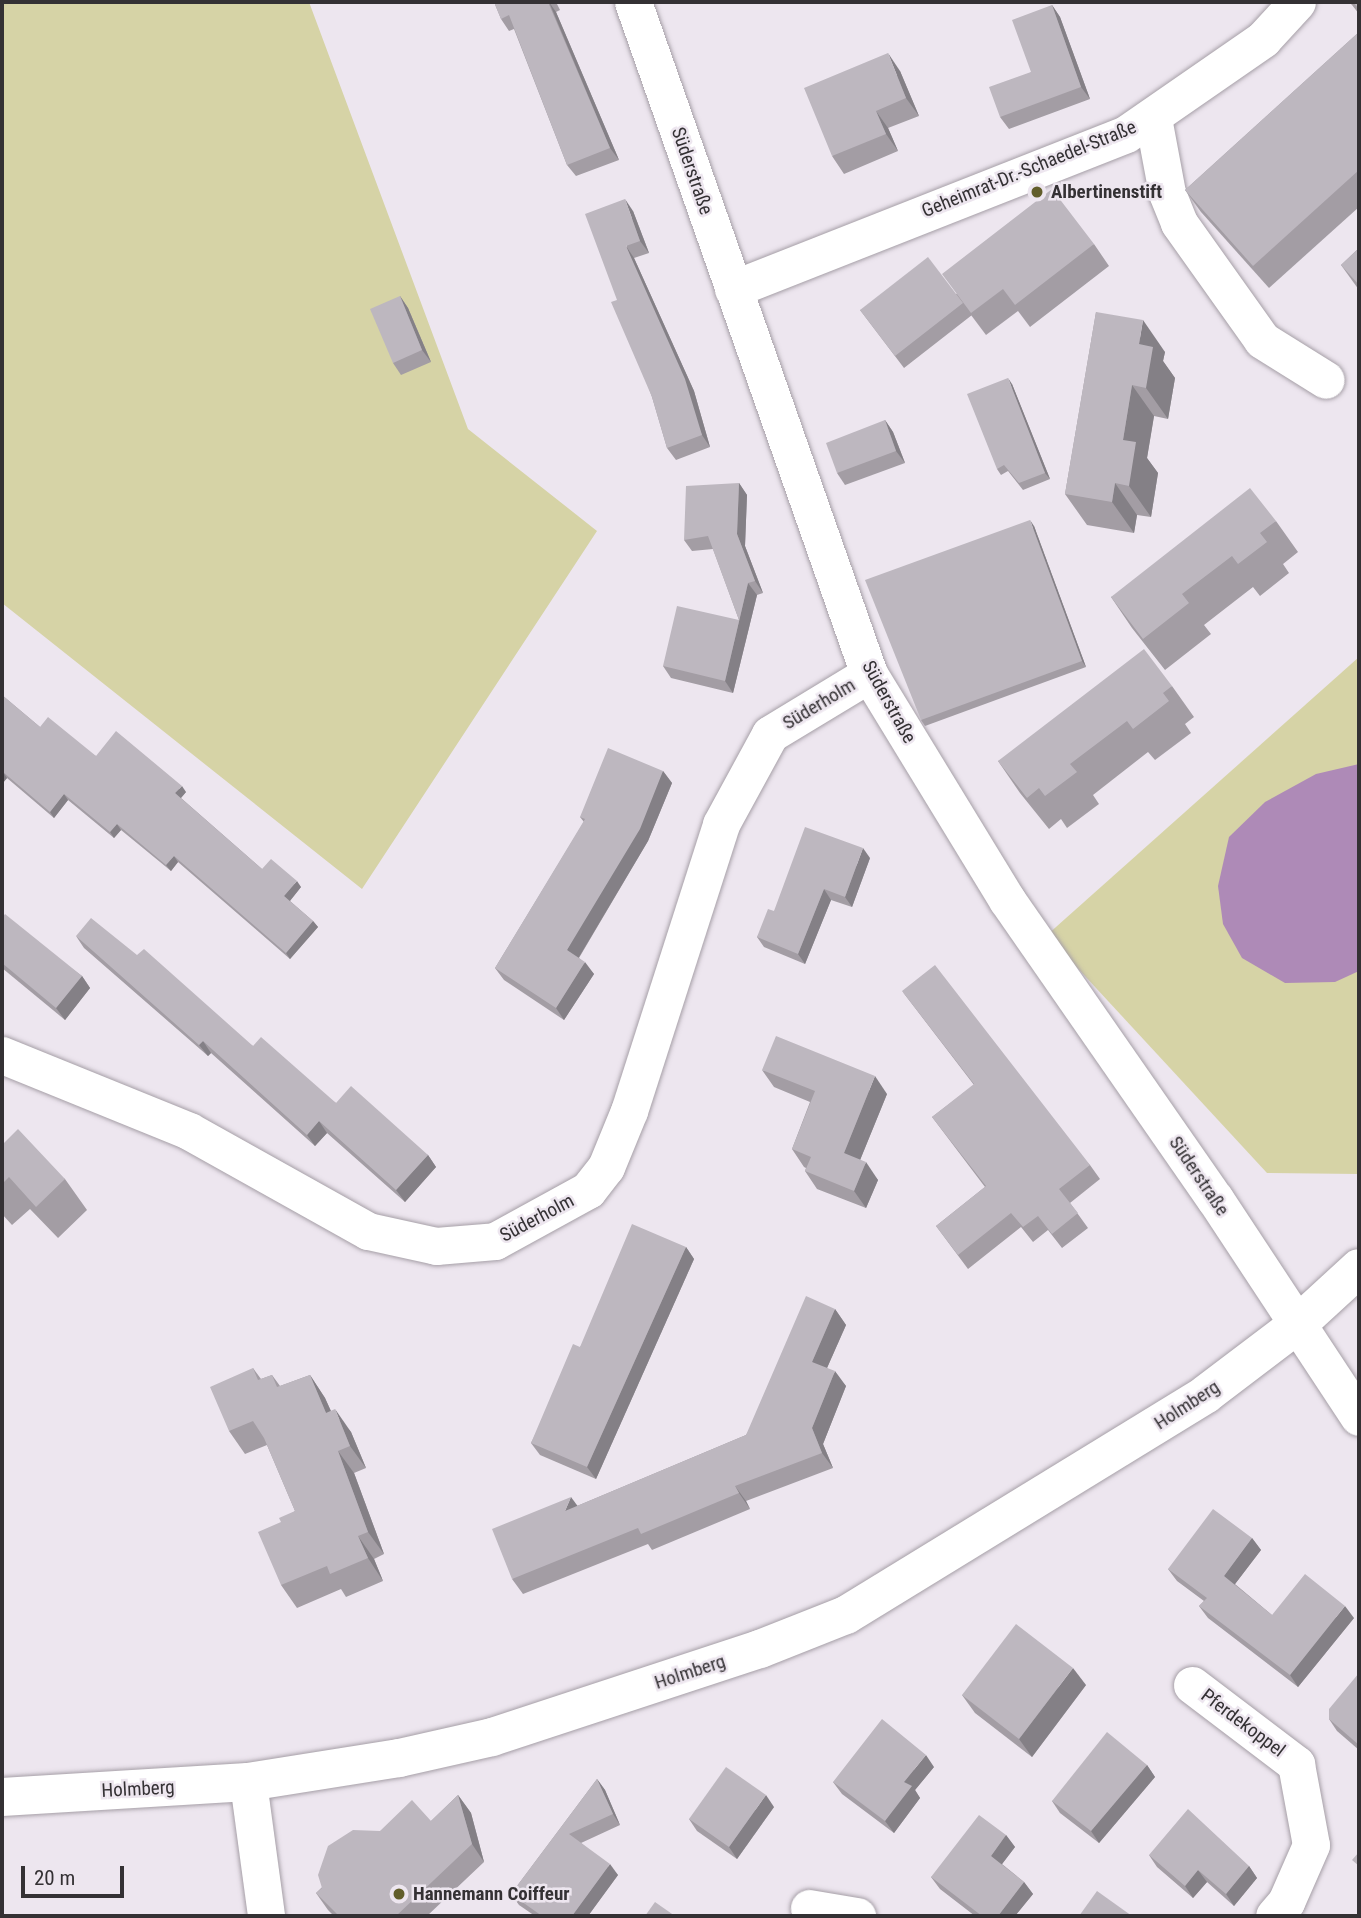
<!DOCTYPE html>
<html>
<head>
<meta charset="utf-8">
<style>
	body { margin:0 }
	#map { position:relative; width:1361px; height:1918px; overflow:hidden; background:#ede6ef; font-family:"Roboto Condensed",sans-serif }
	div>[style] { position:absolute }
	.green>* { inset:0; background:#d6d3a6 }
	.water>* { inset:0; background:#ae8ab7 }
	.roads { filter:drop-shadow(0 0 2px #a69fa7) drop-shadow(0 0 2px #a69fa7) }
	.street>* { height:37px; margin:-18.5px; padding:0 18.5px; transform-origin:18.5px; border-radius:18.5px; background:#fff }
	.secondary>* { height:38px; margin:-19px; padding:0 19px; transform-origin:19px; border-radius:19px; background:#fff }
	.wall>* { inset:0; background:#a39da4 }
	.shaded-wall>* { inset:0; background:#848086 }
	.building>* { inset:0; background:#bdb7bf }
	.dots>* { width:19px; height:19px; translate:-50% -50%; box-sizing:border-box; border:4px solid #ede6ef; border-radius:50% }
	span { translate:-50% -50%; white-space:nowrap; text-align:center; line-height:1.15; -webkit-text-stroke:5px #ede6ef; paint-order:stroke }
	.street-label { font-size:19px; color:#343134 }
	.poi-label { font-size:19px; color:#343134; font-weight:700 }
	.left { translate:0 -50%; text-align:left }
	.frame { position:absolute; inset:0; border:4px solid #343134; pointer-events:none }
	.scale { position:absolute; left:21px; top:1866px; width:103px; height:32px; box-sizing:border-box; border:4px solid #343134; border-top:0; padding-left:9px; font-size:21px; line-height:24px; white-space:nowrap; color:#343134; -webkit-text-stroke:5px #ede6ef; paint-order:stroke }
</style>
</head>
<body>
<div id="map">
	<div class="green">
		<i style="clip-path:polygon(2px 2px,309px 2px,468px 429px,597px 531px,362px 889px,2px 603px)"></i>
		<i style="clip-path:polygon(1359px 657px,1359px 1174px,1267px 1173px,1047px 935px)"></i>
	</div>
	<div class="water">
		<i style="clip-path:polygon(1359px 764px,1359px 971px,1335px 982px,1285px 983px,1242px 958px,1223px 924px,1218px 886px,1229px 837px,1265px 802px,1316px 774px)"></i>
	</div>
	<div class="roads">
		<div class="street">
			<i style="left:633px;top:2px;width:712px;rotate:70.65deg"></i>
			<i style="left:869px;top:674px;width:265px;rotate:58.6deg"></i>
			<i style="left:1007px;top:900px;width:364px;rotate:55.2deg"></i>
			<i style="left:1215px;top:1199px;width:261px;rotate:56.6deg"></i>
			<i style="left:1153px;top:118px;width:76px;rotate:79.4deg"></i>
			<i style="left:1167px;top:193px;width:32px;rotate:68deg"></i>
			<i style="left:1179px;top:223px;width:143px;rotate:54.6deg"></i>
			<i style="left:1262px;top:340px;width:75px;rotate:32deg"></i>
			<i style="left:733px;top:289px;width:422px;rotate:-21.5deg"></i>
			<i style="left:1126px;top:134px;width:167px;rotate:-34.7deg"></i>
			<i style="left:1263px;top:39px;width:50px;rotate:-47.4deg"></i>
			<i style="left:2px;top:1055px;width:202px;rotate:22.1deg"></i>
			<i style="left:189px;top:1131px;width:205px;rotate:29.2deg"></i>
			<i style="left:368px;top:1231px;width:70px;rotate:12.4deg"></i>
			<i style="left:436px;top:1246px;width:59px;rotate:-4.8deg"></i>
			<i style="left:495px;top:1241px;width:106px;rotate:-28.7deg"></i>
			<i style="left:588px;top:1190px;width:29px;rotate:-52deg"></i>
			<i style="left:606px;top:1167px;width:61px;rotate:-67.7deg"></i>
			<i style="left:629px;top:1111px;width:301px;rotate:-72.2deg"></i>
			<i style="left:721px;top:824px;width:102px;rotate:-61.4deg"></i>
			<i style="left:770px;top:734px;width:116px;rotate:-31.2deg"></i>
			<i style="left:1192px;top:1685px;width:131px;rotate:37.2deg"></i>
			<i style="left:1296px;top:1764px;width:82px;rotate:79.5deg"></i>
			<i style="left:1311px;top:1845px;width:62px;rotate:113.7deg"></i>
			<i style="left:1286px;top:1902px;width:18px;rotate:131deg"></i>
			<i style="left:248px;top:1782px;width:135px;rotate:82.3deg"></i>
			<i style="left:809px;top:1908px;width:49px;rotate:9.5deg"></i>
		</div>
		<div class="secondary">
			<i style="left:2px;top:1797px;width:246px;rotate:-3.5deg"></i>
			<i style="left:248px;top:1782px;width:153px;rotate:-9deg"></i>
			<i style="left:399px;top:1758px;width:95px;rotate:-12.7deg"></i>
			<i style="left:492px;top:1737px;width:282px;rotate:-18.2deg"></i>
			<i style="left:760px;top:1649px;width:92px;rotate:-21.6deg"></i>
			<i style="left:846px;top:1615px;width:422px;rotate:-31.5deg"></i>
			<i style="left:1206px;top:1394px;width:114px;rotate:-37.2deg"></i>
			<i style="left:1297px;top:1325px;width:84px;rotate:-42.6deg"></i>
		</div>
	</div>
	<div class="wall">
		<i style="clip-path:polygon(494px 2px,556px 2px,560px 10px,556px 12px,619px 160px,576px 176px,567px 165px,514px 29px,509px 31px,501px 19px)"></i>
		<i style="clip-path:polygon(1349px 2px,1359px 2px,1359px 14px,1352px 5px)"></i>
		<i style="clip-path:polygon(1052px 5px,1060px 17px,1090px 99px,1009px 129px,1000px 117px,1031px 72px)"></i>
		<i style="clip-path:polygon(1359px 32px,1359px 207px,1269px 288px,1201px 212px,1185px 190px)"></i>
		<i style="clip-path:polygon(900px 71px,919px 116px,888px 128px,898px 151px,844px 174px,832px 156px)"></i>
		<i style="clip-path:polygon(633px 211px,649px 253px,634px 258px,694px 391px,710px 447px,676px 460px,667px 448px,652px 397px,617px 300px)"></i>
		<i style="clip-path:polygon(1094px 244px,1109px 266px,1030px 327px,1018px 311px,986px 335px,965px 307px,972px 315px,904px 368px,860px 310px,956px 294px)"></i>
		<i style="clip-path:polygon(1359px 248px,1359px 290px,1341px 265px)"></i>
		<i style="clip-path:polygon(400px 296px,408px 308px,431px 362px,401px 375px,393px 363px)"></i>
		<i style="clip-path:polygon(1096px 312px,1165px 352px,1163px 361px,1175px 378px,1168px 419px,1154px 416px,1147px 458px,1158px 473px,1151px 517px,1137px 515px,1134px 533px,1087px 525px,1065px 494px)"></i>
		<i style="clip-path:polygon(1012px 384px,1050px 479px,1023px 490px,1008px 471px,1001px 475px,997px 469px)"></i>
		<i style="clip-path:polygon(885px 420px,893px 432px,905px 463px,845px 485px,837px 473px)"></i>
		<i style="clip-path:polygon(739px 483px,747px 495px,745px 546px,763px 593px,757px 595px,733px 693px,671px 678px,663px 666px,739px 620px,713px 549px,692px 551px,684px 540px)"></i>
		<i style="clip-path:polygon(1276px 521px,1298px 552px,1283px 564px,1289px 573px,1260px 596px,1253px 587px,1204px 625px,1211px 634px,1165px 670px,1132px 628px,1111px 597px)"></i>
		<i style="clip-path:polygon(1034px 526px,1086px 667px,925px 726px,921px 720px)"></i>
		<i style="clip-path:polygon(1172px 686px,1194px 717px,1185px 724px,1191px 733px,1155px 760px,1148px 752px,1093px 795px,1099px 804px,1067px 828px,1061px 819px,1049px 829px,1020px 793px,998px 761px)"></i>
		<i style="clip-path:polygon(2px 695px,40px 727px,96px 756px,186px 792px,181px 798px,262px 869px,301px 887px,290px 901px,313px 921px,318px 927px,290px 959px,178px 862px,171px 871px,121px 830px,114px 838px,68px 800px,54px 818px,7px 778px,2px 784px)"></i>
		<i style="clip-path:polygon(663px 771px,672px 783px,648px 841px,579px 958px,594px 974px,564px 1020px,504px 980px,495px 968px,584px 822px,580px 817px)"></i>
		<i style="clip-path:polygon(870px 858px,852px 907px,831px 900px,805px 964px,764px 947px,757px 937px,774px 911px)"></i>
		<i style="clip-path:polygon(2px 918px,82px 976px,90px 988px,65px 1020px,2px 968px)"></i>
		<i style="clip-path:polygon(76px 936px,253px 1046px,336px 1103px,428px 1155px,436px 1167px,405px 1202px,327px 1133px,315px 1146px,211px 1053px,208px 1056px,84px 948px)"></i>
		<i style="clip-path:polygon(902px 991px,1090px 1165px,1100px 1179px,1070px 1203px,1088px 1228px,1062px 1248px,1048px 1230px,1033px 1242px,1021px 1227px,968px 1269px,936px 1226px,985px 1187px,932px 1117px,974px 1085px)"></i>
		<i style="clip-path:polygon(762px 1070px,887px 1094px,860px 1160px,878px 1180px,866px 1208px,817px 1189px,805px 1171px,806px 1168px,804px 1167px,792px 1149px,810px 1102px,774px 1087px)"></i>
		<i style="clip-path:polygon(2px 1145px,65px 1179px,87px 1210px,58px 1238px,30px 1209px,12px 1225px,2px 1214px)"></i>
		<i style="clip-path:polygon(686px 1247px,694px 1259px,596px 1479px,540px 1455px,531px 1443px,580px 1347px)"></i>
		<i style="clip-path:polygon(835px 1309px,846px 1325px,827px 1368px,846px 1386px,823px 1444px,833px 1468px,746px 1501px,750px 1509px,652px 1550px,648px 1544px,523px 1594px,512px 1579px,577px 1506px,746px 1435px)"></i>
		<i style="clip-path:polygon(253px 1368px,261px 1379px,272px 1375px,280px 1386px,310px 1375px,325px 1398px,331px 1411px,351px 1432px,366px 1468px,354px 1473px,384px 1554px,374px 1559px,383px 1581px,346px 1597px,341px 1589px,297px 1608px,281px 1585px,281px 1522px,295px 1511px,267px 1445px,245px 1454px,229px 1431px)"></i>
		<i style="clip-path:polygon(1252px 1538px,1261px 1550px,1235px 1584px,1272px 1615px,1354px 1618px,1298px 1687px,1208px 1618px,1199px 1606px,1204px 1601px,1177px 1581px,1168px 1569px)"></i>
		<i style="clip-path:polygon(1359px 1673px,1359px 1750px,1337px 1731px,1329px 1719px)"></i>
		<i style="clip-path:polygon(1086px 1685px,1032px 1757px,975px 1713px,962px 1695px)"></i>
		<i style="clip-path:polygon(1147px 1765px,1155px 1777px,1099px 1843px,1060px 1813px,1052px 1801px)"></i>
		<i style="clip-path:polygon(934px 1767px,915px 1790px,920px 1798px,894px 1833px,842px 1794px,833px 1782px)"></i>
		<i style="clip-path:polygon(597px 1779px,605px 1790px,620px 1825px,581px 1843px,618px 1875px,588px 1916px,535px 1916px,519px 1905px,511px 1894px)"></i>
		<i style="clip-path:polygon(458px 1795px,471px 1813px,484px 1862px,427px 1916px,334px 1916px,328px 1910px,316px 1893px,380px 1831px,431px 1821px)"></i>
		<i style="clip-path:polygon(774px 1807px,737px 1859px,697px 1831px,689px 1819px)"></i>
		<i style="clip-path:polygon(1006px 1835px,1015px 1847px,1002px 1864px,1024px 1882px,1033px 1894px,1015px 1916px,975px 1916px,940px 1889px,931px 1877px)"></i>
		<i style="clip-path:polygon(1149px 1855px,1249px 1866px,1257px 1878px,1234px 1906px,1207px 1882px,1193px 1898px,1157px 1867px)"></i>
	</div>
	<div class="shaded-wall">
		<i style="clip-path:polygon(549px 2px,556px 12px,619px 160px,610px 148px)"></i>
		<i style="clip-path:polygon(1052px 5px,1060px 17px,1090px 99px,1081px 87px)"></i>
		<i style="clip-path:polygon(888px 53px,900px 71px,919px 116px,906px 98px)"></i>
		<i style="clip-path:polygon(876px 111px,888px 128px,898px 151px,886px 134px)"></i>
		<i style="clip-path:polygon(625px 199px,633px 211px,649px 253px,640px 241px)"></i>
		<i style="clip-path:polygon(626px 246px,634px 258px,694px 391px,710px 447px,702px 435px)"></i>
		<i style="clip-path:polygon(400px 296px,408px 308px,431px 362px,422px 350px)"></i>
		<i style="clip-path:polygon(1143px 320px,1165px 352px,1163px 361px,1175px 378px,1168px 419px,1146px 388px,1139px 344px)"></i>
		<i style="clip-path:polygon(1008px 378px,1012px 384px,1050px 479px,1045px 473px)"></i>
		<i style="clip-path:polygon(1132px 385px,1154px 416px,1147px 458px,1158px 473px,1151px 517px,1129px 486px,1123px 440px)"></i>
		<i style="clip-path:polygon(885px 420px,893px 432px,905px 463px,896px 451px)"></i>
		<i style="clip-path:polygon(739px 483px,747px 495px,745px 546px,763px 593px,755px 581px,737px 534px)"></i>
		<i style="clip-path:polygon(1115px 483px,1137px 515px,1134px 533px,1112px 502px)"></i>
		<i style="clip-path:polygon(1030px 520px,1034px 526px,1086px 667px,1082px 661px)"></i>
		<i style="clip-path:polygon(748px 583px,757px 595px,733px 693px,725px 681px)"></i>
		<i style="clip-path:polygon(663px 771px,672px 783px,648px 841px,576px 962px,567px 950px)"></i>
		<i style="clip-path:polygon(3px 772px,7px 778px,2px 784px,2px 773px)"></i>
		<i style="clip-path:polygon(182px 786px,186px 792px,180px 799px,175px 793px)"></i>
		<i style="clip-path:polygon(64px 794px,68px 800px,54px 818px,50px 812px)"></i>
		<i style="clip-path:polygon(117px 824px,121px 830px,114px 838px,110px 832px)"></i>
		<i style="clip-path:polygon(863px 848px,870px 858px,852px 907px,845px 897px)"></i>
		<i style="clip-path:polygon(174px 856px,178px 862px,171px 871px,166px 865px)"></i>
		<i style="clip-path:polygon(297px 881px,301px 887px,289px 902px,284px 896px)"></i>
		<i style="clip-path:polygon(824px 889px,831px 900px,805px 964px,798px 954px)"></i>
		<i style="clip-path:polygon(313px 921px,318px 927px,290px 959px,286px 953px)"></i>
		<i style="clip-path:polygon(585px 962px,594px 974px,564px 1020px,556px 1008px)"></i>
		<i style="clip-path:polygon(82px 976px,90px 988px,65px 1020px,56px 1008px)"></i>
		<i style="clip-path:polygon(203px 1041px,211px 1053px,208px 1056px,199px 1045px)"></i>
		<i style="clip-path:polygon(875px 1076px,887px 1094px,856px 1170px,844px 1153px)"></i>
		<i style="clip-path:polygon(319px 1121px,327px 1133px,315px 1146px,307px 1135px)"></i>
		<i style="clip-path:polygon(428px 1155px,436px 1167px,405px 1202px,396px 1190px)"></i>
		<i style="clip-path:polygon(866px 1162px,878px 1180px,866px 1208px,854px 1191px)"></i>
		<i style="clip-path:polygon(686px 1247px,694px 1259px,596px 1479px,587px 1467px)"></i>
		<i style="clip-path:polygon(835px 1309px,846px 1325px,823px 1377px,812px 1362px)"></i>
		<i style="clip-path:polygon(835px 1371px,846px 1386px,823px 1444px,833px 1468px,822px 1453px,812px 1428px)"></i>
		<i style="clip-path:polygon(310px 1375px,325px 1398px,342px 1436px,326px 1413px)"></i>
		<i style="clip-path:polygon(335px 1409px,351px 1432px,366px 1468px,350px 1446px)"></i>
		<i style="clip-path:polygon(338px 1451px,354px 1473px,384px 1554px,368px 1532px)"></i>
		<i style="clip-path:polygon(735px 1486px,746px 1501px,750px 1509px,739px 1493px)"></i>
		<i style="clip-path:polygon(571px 1497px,582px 1512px,565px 1511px)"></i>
		<i style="clip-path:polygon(358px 1536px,374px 1559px,383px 1581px,368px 1558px)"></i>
		<i style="clip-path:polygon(1252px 1538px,1261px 1550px,1232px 1588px,1224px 1576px)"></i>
		<i style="clip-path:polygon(1345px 1606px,1354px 1618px,1298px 1687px,1290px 1675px)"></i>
		<i style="clip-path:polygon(1073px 1668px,1086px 1685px,1032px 1757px,1019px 1739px)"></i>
		<i style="clip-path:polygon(926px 1755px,934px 1767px,915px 1790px,920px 1798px,894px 1833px,885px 1821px,904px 1782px)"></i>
		<i style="clip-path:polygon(1147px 1765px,1155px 1777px,1099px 1843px,1091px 1831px)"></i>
		<i style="clip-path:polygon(597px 1779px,605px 1790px,620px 1825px,613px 1814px)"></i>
		<i style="clip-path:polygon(458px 1795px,471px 1813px,484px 1862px,472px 1844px)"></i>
		<i style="clip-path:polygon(766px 1795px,774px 1807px,737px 1859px,729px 1847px)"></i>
		<i style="clip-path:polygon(1006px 1835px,1015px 1847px,999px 1868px,991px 1856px)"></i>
		<i style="clip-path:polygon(610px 1864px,618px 1875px,588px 1916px,572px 1916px)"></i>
		<i style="clip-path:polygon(1249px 1866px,1257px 1878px,1234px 1906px,1226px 1894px)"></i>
		<i style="clip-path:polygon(1198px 1870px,1207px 1882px,1193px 1898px,1185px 1886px)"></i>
		<i style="clip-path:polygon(1024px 1882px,1033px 1894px,1015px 1916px,998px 1916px)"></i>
	</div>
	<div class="building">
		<i style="clip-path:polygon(494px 2px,548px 2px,610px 148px,567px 165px,509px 15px,501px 19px)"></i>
		<i style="clip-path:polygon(1353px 2px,1359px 2px,1359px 9px)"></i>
		<i style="clip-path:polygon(1052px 5px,1081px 87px,1000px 117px,989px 87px,1031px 72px,1012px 20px)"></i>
		<i style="clip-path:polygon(1359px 32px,1359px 170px,1253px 266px,1185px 190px)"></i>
		<i style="clip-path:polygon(888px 53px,906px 98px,876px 111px,886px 134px,832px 156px,804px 88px)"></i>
		<i style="clip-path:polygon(1052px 189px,1094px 244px,1015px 305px,1003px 289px,971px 313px,942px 274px)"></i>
		<i style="clip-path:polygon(625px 199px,640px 241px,626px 246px,685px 379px,702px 435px,667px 448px,652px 397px,611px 302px,617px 300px,585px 214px)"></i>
		<i style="clip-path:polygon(1359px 248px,1359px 285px,1341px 265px)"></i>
		<i style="clip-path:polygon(928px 257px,963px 303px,895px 356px,860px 310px)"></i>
		<i style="clip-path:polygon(400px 296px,422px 350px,393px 363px,370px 309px)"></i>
		<i style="clip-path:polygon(1096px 312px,1143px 320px,1139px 344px,1153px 347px,1146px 388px,1132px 385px,1123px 440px,1136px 442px,1129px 486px,1115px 483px,1112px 502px,1065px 494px)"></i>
		<i style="clip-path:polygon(1008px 378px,1045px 473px,1019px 483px,1004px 465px,997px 469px,967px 394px)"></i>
		<i style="clip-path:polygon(885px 420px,896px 451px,837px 473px,826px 443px)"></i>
		<i style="clip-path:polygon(739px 483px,737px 534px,755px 581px,748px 583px,725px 681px,663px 666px,677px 606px,739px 620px,708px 536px,684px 540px,686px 486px)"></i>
		<i style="clip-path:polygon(1250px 488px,1276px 521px,1260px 533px,1267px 542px,1238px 564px,1232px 556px,1182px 594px,1189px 603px,1143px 639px,1111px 597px)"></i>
		<i style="clip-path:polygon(1030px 520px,1082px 661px,921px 720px,865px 580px)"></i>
		<i style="clip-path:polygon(1144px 649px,1172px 686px,1163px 693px,1169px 701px,1133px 729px,1127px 721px,1070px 764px,1077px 772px,1045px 796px,1039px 788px,1027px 798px,998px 761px)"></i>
		<i style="clip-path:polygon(2px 695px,40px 727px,48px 717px,96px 756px,116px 731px,182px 786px,175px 793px,262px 869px,271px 859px,297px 881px,284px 896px,313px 921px,286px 953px,174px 856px,166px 865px,117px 824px,110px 832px,64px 794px,50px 812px,3px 772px,2px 773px)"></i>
		<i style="clip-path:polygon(608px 748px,663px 771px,640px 829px,567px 950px,585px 962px,556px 1008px,495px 968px,585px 819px,580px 817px)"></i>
		<i style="clip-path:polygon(805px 827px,863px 848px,845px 897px,824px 889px,798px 954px,757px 937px,768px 909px,774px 911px)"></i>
		<i style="clip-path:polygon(5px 914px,82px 976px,56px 1008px,2px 963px,2px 918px)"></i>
		<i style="clip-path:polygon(91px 918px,137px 955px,144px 949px,253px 1046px,261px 1037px,336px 1103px,351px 1086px,428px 1155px,396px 1190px,319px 1121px,307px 1135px,203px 1041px,199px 1045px,76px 936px)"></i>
		<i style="clip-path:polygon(935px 965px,1090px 1165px,1059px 1189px,1078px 1213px,1052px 1234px,1038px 1216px,1023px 1227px,1011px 1213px,958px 1255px,936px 1226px,986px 1186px,932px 1117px,974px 1084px,902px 991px)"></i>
		<i style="clip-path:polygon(776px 1036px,875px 1076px,844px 1153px,866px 1162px,854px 1191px,805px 1171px,811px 1157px,792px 1149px,815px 1091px,762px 1070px)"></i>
		<i style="clip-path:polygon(18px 1129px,65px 1179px,36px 1207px,9px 1177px,2px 1184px,2px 1145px)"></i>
		<i style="clip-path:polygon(632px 1224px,686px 1247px,587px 1467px,531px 1443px,573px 1344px,580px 1347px)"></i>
		<i style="clip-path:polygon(806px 1296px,835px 1309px,812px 1362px,835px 1371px,812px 1428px,822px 1453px,735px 1486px,739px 1493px,641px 1534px,638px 1528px,512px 1579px,492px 1529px,571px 1497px,565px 1511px,746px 1435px)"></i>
		<i style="clip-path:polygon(253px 1368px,258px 1380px,272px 1375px,277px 1387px,310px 1375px,326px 1413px,335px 1409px,350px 1446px,338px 1451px,368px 1532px,358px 1536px,368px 1558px,330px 1574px,327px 1566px,281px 1585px,258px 1532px,281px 1522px,279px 1518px,295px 1511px,264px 1438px,253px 1421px,229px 1431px,210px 1387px)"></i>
		<i style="clip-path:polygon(1213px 1509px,1252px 1538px,1224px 1576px,1272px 1615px,1305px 1574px,1345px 1606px,1290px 1675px,1199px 1606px,1207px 1598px,1168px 1569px)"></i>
		<i style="clip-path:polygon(1016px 1624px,1073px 1668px,1019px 1739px,962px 1695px)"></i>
		<i style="clip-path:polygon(1359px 1673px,1359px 1745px,1329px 1719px,1329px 1709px)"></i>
		<i style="clip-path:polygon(882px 1719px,926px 1755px,904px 1782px,912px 1786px,885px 1821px,833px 1782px)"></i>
		<i style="clip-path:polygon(1107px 1732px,1147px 1765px,1091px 1831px,1052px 1801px)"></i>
		<i style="clip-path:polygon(726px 1767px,766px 1795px,729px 1847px,689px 1819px)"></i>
		<i style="clip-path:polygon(597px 1779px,613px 1814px,569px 1834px,610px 1864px,572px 1916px,542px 1916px,511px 1894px)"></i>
		<i style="clip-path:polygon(458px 1795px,472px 1844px,396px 1916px,339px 1916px,316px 1893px,322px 1888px,318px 1875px,328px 1846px,353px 1830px,380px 1831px,412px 1800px,431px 1821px)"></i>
		<i style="clip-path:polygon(1188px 1809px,1249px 1866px,1226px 1894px,1198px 1870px,1185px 1886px,1149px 1855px)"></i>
		<i style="clip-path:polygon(979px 1815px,1006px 1835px,991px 1856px,1024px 1882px,998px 1916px,982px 1916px,931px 1877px)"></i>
		<i style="clip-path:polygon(1359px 1852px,1359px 1866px,1352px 1860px)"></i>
		<i style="clip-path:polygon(1097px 1891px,1132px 1916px,1079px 1916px)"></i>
		<i style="clip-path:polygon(655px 1902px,675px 1916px,645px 1916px)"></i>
	</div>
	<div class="dots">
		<i style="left:1037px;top:192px;background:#625e2b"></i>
		<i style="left:399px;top:1894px;background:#625e2b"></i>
	</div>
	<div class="street-label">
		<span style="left:1029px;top:169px;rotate:-22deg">Geheimrat-Dr.-Schaedel-Straße</span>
		<span style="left:692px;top:171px;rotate:71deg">Süderstraße</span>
		<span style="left:889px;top:702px;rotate:61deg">Süderstraße</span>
		<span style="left:819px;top:704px;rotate:-31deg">Süderholm</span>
		<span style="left:1199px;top:1176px;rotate:56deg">Süderstraße</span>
		<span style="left:537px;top:1218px;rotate:-28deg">Süderholm</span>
		<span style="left:1187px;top:1405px;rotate:-33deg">Holmberg</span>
		<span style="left:690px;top:1672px;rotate:-18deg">Holmberg</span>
		<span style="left:1243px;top:1723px;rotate:37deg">Pferdekoppel</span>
		<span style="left:138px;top:1789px;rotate:-3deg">Holmberg</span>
	</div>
	<div class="poi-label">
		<span class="left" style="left:1051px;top:192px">Albertinenstift</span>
		<span class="left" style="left:413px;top:1894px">Hannemann Coiffeur</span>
	</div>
	<div class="frame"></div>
	<div class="scale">20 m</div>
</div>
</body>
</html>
